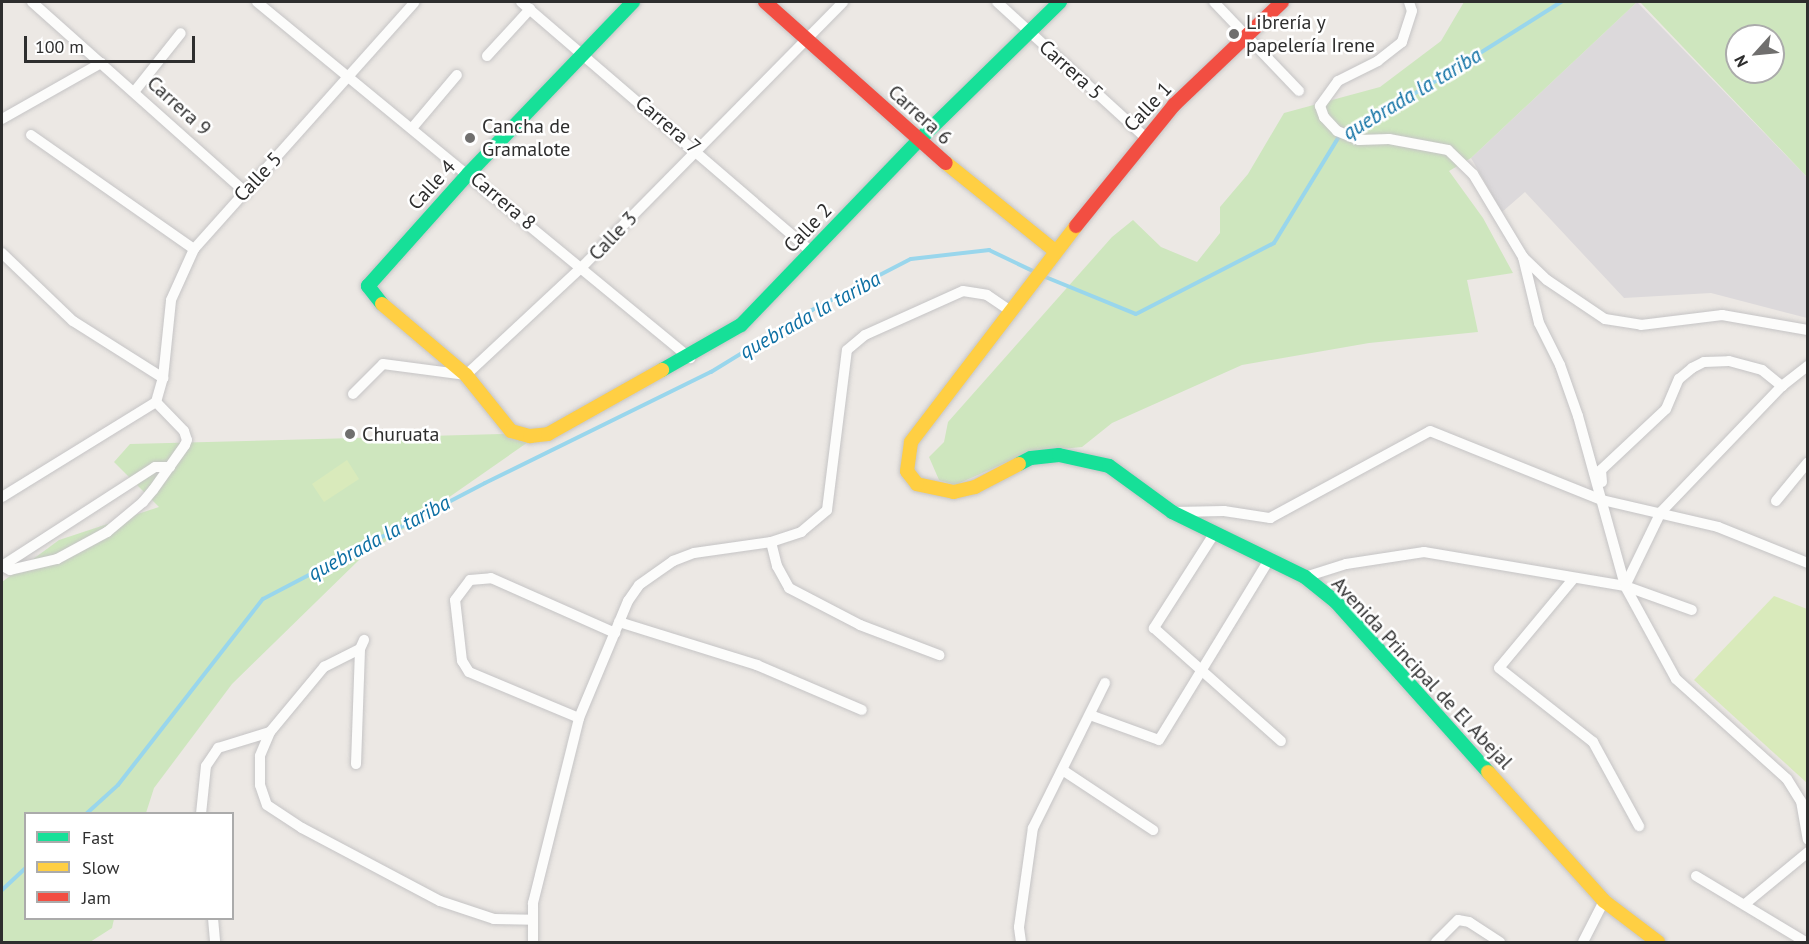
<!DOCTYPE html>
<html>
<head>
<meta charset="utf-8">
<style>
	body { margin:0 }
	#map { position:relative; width:1809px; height:944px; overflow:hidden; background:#ece8e4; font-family:"PT Sans",sans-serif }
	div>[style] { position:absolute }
	.industrial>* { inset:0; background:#dcd9db }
	.green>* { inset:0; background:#cee6be }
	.pitch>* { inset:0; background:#d9eabb }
	.stream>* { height:4px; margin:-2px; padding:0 2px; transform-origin:2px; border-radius:2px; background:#99d6ec }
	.roads { filter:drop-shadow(0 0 2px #c5c4c5) drop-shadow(0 0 2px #c5c4c5) }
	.street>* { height:10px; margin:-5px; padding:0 5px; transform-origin:5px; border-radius:5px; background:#fcfcfb }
	.fast>* { height:14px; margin:-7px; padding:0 7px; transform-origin:7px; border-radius:7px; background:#16e098 }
	.slow>* { height:14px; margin:-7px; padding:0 7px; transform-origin:7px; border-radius:7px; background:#ffcf43 }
	.jam>* { height:14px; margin:-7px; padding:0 7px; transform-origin:7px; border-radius:7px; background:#f24e42 }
	.dots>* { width:16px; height:16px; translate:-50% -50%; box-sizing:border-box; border:3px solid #fff; border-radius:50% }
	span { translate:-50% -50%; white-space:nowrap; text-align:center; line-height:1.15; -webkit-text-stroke:5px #fff; paint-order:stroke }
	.poi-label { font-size:20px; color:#2e2e2e }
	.left { translate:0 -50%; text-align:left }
	.street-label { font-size:20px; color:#2e2e2e }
	.water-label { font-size:21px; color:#0d6fa3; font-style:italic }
	.frame { position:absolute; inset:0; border:3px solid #2e2e2e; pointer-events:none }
	.legend { position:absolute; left:24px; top:812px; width:210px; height:108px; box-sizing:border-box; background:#fff; border:2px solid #ababab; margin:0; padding:8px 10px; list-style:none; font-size:18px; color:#2e2e2e }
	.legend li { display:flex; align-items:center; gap:12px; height:30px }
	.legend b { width:30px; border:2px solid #ababab }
	.north { position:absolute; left:1725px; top:24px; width:60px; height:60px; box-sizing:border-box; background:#fff; border:2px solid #ababab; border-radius:50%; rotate:243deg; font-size:16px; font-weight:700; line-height:24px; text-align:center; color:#2e2e2e }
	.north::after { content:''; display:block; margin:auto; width:21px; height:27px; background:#706f6e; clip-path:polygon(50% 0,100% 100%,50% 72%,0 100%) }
	.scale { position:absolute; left:24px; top:36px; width:171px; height:27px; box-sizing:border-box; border:3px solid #2e2e2e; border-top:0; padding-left:8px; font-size:18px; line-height:21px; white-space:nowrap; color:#2e2e2e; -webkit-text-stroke:4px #fff; paint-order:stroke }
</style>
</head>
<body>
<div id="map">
	<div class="industrial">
		<i style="clip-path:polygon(1637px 2px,1807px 177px,1807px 318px,1711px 293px,1624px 298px,1525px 192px,1502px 212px,1471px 158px)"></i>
	</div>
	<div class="green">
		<i style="clip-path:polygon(1464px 2px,1637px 2px,1471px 158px,1449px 171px,1483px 218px,1513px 273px,1467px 280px,1478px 332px,1369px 343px,1242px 365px,1112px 423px,1082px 447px,1030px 452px,955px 485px,939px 480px,929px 457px,944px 442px,948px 422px,1112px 237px,1133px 220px,1161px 247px,1197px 262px,1220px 233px,1220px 207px,1248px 174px,1284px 113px,1380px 87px,1441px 41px)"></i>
		<i style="clip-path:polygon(evenodd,1640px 2px,1807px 2px,1807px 177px,1640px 2px,1737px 36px,1773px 36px,1773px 72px,1737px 72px,1737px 36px)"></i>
		<i style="clip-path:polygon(541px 433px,359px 560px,232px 684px,154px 788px,146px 813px,26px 814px,26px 918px,114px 919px,112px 928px,90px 942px,2px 942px,2px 582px,59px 540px,159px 507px,114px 462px,130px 444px)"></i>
	</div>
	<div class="pitch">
		<i style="clip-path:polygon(347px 460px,359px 479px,324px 502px,312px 484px)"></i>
		<i style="clip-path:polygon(1774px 596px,1807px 609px,1807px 783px,1694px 680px)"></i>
	</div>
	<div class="stream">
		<i style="left:1346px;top:131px;width:91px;rotate:-28.8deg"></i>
		<i style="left:1426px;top:87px;width:160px;rotate:-32.2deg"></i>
		<i style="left:1043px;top:276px;width:100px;rotate:22.2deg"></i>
		<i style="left:1136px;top:314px;width:155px;rotate:-27.2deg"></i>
		<i style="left:1274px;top:243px;width:127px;rotate:-58.6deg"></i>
		<i style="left:86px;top:814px;width:43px;rotate:-42.2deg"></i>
		<i style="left:118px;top:785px;width:236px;rotate:-52.1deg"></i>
		<i style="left:263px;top:599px;width:250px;rotate:-27.6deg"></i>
		<i style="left:485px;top:483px;width:252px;rotate:-26.2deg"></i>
		<i style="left:711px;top:372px;width:119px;rotate:-31.5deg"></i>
		<i style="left:812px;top:310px;width:111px;rotate:-27.3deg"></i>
		<i style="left:911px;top:259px;width:79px;rotate:-6.6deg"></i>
		<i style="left:989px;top:250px;width:53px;rotate:25.6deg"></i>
		<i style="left:2px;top:890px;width:33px;rotate:-43deg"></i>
	</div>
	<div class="roads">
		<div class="street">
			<i style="left:32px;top:2px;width:287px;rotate:41.7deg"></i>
			<i style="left:257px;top:2px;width:561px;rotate:39.43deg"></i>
			<i style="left:521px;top:2px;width:382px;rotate:40.7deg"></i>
			<i style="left:997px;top:2px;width:200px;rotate:42.4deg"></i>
			<i style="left:1214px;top:2px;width:123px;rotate:46.3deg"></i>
			<i style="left:1409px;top:2px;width:9px;rotate:72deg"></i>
			<i style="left:1412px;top:11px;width:33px;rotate:108deg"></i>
			<i style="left:1402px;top:42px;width:31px;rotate:142deg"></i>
			<i style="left:1378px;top:61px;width:45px;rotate:153.4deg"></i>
			<i style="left:1338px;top:81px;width:31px;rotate:126deg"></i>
			<i style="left:1320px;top:106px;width:12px;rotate:70deg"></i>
			<i style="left:1324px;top:117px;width:19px;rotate:47deg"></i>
			<i style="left:1337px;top:131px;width:24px;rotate:22deg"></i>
			<i style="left:1359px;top:140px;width:30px;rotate:-2deg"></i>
			<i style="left:1389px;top:139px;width:60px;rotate:10.6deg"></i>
			<i style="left:1448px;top:150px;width:35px;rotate:44deg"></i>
			<i style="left:1473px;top:174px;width:97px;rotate:58.9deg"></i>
			<i style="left:1523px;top:257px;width:33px;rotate:44deg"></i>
			<i style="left:1547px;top:280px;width:70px;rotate:33.9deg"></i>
			<i style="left:1605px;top:319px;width:36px;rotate:9deg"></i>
			<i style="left:1641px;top:325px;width:82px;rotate:-7deg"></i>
			<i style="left:1722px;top:315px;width:87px;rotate:9.9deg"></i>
			<i style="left:487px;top:56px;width:64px;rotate:-47.5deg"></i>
			<i style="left:134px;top:92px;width:75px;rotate:-51.5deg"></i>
			<i style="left:2px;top:119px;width:114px;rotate:-29.5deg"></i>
			<i style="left:413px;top:127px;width:68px;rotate:-49.8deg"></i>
			<i style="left:31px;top:135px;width:199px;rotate:35deg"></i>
			<i style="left:2px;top:253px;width:98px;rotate:43.8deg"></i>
			<i style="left:73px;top:321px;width:107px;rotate:32.3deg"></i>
			<i style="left:1523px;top:257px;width:68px;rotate:76.4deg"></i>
			<i style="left:1539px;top:323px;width:47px;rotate:63.4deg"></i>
			<i style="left:1560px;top:365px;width:54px;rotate:70.6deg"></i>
			<i style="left:1578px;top:416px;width:176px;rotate:74.5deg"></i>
			<i style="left:1625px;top:586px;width:106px;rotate:61.3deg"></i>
			<i style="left:1676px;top:679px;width:149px;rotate:42deg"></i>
			<i style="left:1787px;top:779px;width:26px;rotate:58deg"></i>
			<i style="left:1801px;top:801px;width:39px;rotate:80deg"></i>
			<i style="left:353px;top:394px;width:42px;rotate:-45deg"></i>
			<i style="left:383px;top:364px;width:84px;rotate:7.5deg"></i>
			<i style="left:466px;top:375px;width:158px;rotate:-43deg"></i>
			<i style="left:582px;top:267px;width:372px;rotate:-45.4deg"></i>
			<i style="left:156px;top:402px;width:40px;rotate:46deg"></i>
			<i style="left:184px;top:431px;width:9px;rotate:72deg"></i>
			<i style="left:187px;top:440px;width:5px;rotate:112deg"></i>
			<i style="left:185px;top:445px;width:55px;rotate:125.4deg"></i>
			<i style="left:153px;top:490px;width:16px;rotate:130deg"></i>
			<i style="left:143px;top:502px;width:47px;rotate:140.2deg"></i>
			<i style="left:107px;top:532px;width:57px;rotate:151.6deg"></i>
			<i style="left:57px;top:559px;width:48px;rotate:166.8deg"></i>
			<i style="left:10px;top:570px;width:9px;rotate:-153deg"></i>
			<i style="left:2px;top:566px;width:182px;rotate:-32.9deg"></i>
			<i style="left:155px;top:467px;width:15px"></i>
			<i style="left:1602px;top:482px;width:12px;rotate:-95deg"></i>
			<i style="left:1601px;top:470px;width:89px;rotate:-43.2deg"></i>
			<i style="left:1666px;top:409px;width:33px;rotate:-67deg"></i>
			<i style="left:1679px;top:379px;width:17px;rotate:-40deg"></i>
			<i style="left:1692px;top:368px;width:13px;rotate:-27deg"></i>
			<i style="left:1704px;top:362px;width:25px;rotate:-2deg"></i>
			<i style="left:1729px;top:361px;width:34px;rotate:15deg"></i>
			<i style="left:1762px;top:370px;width:26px;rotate:39deg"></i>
			<i style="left:2px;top:497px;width:181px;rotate:-31.7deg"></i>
			<i style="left:156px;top:402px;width:25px;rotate:-74deg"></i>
			<i style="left:163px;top:378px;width:78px;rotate:-84.1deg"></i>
			<i style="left:171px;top:300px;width:56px;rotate:-65.7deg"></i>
			<i style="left:194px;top:249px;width:331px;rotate:-48.2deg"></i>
			<i style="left:1776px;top:501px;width:50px;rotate:-50.6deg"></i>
			<i style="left:1173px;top:512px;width:51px;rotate:-1.1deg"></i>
			<i style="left:1224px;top:511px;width:47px;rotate:8.7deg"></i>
			<i style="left:1270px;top:518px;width:182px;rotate:-28.5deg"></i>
			<i style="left:1430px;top:431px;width:185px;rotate:21.9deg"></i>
			<i style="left:1602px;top:500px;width:119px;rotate:13.1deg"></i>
			<i style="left:1718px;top:527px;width:97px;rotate:21.8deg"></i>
			<i style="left:1214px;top:534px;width:112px;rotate:122.6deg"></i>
			<i style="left:1154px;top:628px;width:170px;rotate:41.7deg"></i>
			<i style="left:771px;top:542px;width:25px;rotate:76deg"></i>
			<i style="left:777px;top:566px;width:25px;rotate:61deg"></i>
			<i style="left:789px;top:588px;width:80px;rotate:27.5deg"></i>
			<i style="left:860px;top:625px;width:85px;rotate:20.8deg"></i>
			<i style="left:1305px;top:577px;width:43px;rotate:-17.6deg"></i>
			<i style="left:1346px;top:564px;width:79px;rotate:-8.7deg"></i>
			<i style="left:1424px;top:552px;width:204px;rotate:9.6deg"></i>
			<i style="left:1625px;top:586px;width:71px;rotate:19.7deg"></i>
			<i style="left:1574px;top:578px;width:117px;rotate:129.8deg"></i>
			<i style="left:1499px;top:668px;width:120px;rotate:38.2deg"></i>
			<i style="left:1593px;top:742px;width:96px;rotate:61.3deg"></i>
			<i style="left:1625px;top:586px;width:82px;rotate:-64.1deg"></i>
			<i style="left:1661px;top:512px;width:175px;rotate:-46.2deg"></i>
			<i style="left:1782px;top:386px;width:33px;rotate:-38deg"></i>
			<i style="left:619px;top:622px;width:145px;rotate:17.3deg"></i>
			<i style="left:757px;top:665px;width:114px;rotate:23.2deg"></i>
			<i style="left:1090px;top:715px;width:73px;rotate:19.9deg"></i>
			<i style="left:1159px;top:740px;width:211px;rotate:-58.6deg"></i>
			<i style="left:579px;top:718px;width:119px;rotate:-157.3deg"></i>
			<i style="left:469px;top:672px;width:13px;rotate:-122deg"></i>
			<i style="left:462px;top:661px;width:61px;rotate:-96.5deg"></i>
			<i style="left:455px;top:600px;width:25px;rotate:-53deg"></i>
			<i style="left:470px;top:580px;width:21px;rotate:-5deg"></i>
			<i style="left:491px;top:578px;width:136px;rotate:23.9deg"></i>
			<i style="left:270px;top:732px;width:26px;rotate:113deg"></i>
			<i style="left:260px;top:756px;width:29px;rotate:90deg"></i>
			<i style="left:260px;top:785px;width:21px;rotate:71deg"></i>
			<i style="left:267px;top:805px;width:42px;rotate:33.3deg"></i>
			<i style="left:302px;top:828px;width:156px;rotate:27.9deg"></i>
			<i style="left:440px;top:901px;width:57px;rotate:18.4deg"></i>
			<i style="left:494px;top:919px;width:39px;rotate:1deg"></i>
			<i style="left:356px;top:764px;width:115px;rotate:-88deg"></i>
			<i style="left:1064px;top:771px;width:107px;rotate:33.5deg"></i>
			<i style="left:201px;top:814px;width:48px;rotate:-84.1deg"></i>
			<i style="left:206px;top:766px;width:22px;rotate:-56deg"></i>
			<i style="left:218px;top:748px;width:54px;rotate:-17.1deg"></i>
			<i style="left:270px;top:732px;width:85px;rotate:-50.3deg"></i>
			<i style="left:324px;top:667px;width:40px;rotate:-26.6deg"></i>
			<i style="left:360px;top:649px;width:10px;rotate:-66deg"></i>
			<i style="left:1696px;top:876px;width:128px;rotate:31deg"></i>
			<i style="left:1745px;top:904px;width:82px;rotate:-39.5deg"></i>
			<i style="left:213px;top:918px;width:24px;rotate:85deg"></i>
			<i style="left:533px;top:942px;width:39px;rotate:-90deg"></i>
			<i style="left:533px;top:903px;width:191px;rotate:-76deg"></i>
			<i style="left:579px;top:718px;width:127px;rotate:-67.3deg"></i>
			<i style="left:628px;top:601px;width:19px;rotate:-55deg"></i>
			<i style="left:639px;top:585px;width:42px;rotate:-35.2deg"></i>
			<i style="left:673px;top:561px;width:22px;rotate:-21deg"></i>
			<i style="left:694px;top:553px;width:78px;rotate:-8.1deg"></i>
			<i style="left:771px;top:542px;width:32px;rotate:-18deg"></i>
			<i style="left:801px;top:532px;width:34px;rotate:-40deg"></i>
			<i style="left:827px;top:510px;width:161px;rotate:-82.9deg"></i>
			<i style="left:847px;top:350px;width:23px;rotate:-40deg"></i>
			<i style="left:865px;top:335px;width:107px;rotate:-24.2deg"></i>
			<i style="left:963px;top:291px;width:24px;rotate:9deg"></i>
			<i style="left:987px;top:295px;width:30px;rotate:34deg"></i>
			<i style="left:1021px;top:942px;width:15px;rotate:-98deg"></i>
			<i style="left:1019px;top:927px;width:100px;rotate:-82deg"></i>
			<i style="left:1033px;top:828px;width:162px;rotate:-63.6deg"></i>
			<i style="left:1436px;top:942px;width:31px;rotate:-45deg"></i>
			<i style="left:1458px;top:920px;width:11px;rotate:10deg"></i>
			<i style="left:1469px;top:922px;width:37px;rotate:33deg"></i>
			<i style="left:1583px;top:942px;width:46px;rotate:-62.9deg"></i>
		</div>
		<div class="fast">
			<i style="left:382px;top:304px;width:23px;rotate:-128deg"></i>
			<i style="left:368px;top:286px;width:152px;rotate:-48.2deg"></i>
			<i style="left:469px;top:173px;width:237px;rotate:-46.2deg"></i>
			<i style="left:662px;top:370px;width:91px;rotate:-29.7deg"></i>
			<i style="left:741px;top:325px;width:255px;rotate:-46.1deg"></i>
			<i style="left:918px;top:141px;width:199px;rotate:-44.4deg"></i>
			<i style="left:1019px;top:464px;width:13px;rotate:-27deg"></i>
			<i style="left:1031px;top:458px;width:28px;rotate:-6deg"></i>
			<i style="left:1059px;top:455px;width:51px;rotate:12.4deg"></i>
			<i style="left:1109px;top:466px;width:78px;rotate:36.1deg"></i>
			<i style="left:1172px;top:512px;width:148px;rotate:26deg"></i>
			<i style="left:1305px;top:577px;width:40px;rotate:39deg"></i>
			<i style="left:1336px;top:602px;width:228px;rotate:48.2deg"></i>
		</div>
		<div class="slow">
			<i style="left:946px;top:163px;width:140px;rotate:38.9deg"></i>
			<i style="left:382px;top:304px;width:110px;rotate:40.2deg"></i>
			<i style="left:466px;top:375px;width:72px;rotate:51.2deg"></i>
			<i style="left:511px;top:431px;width:20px;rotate:15deg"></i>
			<i style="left:530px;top:436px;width:18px;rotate:-6deg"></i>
			<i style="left:548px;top:434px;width:131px;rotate:-29.3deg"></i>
			<i style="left:1019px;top:464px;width:50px;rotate:152.4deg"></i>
			<i style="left:975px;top:487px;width:22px;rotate:167deg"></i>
			<i style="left:954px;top:492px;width:38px;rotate:-168deg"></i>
			<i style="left:917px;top:484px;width:16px;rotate:-128deg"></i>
			<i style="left:907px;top:471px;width:29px;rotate:-82deg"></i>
			<i style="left:911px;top:442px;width:272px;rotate:-52.6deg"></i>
			<i style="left:1488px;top:772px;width:173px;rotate:48deg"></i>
			<i style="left:1604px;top:901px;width:68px;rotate:37.2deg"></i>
		</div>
		<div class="jam">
			<i style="left:765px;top:2px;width:242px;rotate:41.7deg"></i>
			<i style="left:1076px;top:226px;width:156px;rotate:-51deg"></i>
			<i style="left:1174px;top:105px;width:149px;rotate:-43.6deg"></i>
		</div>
	</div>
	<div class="dots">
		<i style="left:1234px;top:34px;background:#706f6e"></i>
		<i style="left:470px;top:138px;background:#706f6e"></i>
		<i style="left:350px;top:434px;background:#706f6e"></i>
	</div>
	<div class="poi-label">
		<span class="left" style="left:1246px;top:34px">Librería y<br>papelería Irene</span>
		<span class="left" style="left:482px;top:138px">Cancha de<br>Gramalote</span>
		<span class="left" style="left:362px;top:434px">Churuata</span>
	</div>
	<div class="street-label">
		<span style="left:1071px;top:70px;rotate:42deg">Carrera 5</span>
		<span style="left:179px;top:106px;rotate:42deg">Carrera 9</span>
		<span style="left:1148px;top:107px;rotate:-47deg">Calle 1</span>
		<span style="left:920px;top:115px;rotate:42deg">Carrera 6</span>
		<span style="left:668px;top:125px;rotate:40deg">Carrera 7</span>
		<span style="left:258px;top:177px;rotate:-47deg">Calle 5</span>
		<span style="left:432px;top:185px;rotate:-48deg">Calle 4</span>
		<span style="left:503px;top:201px;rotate:40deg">Carrera 8</span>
		<span style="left:808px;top:228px;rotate:-46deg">Calle 2</span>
		<span style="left:613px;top:236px;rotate:-46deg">Calle 3</span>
		<span style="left:1422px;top:673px;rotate:47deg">Avenida Principal de El Abejal</span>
	</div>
	<div class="water-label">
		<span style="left:1412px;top:94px;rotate:-31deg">quebrada la tariba</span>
		<span style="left:810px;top:315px;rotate:-29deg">quebrada la tariba</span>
		<span style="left:379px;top:538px;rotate:-28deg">quebrada la tariba</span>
	</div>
	<div class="frame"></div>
	<ul class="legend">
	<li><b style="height:8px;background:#16e098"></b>Fast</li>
	<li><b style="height:8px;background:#ffcf43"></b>Slow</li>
	<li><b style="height:8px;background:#f24e42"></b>Jam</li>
	</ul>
	<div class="north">N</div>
	<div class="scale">100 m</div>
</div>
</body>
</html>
